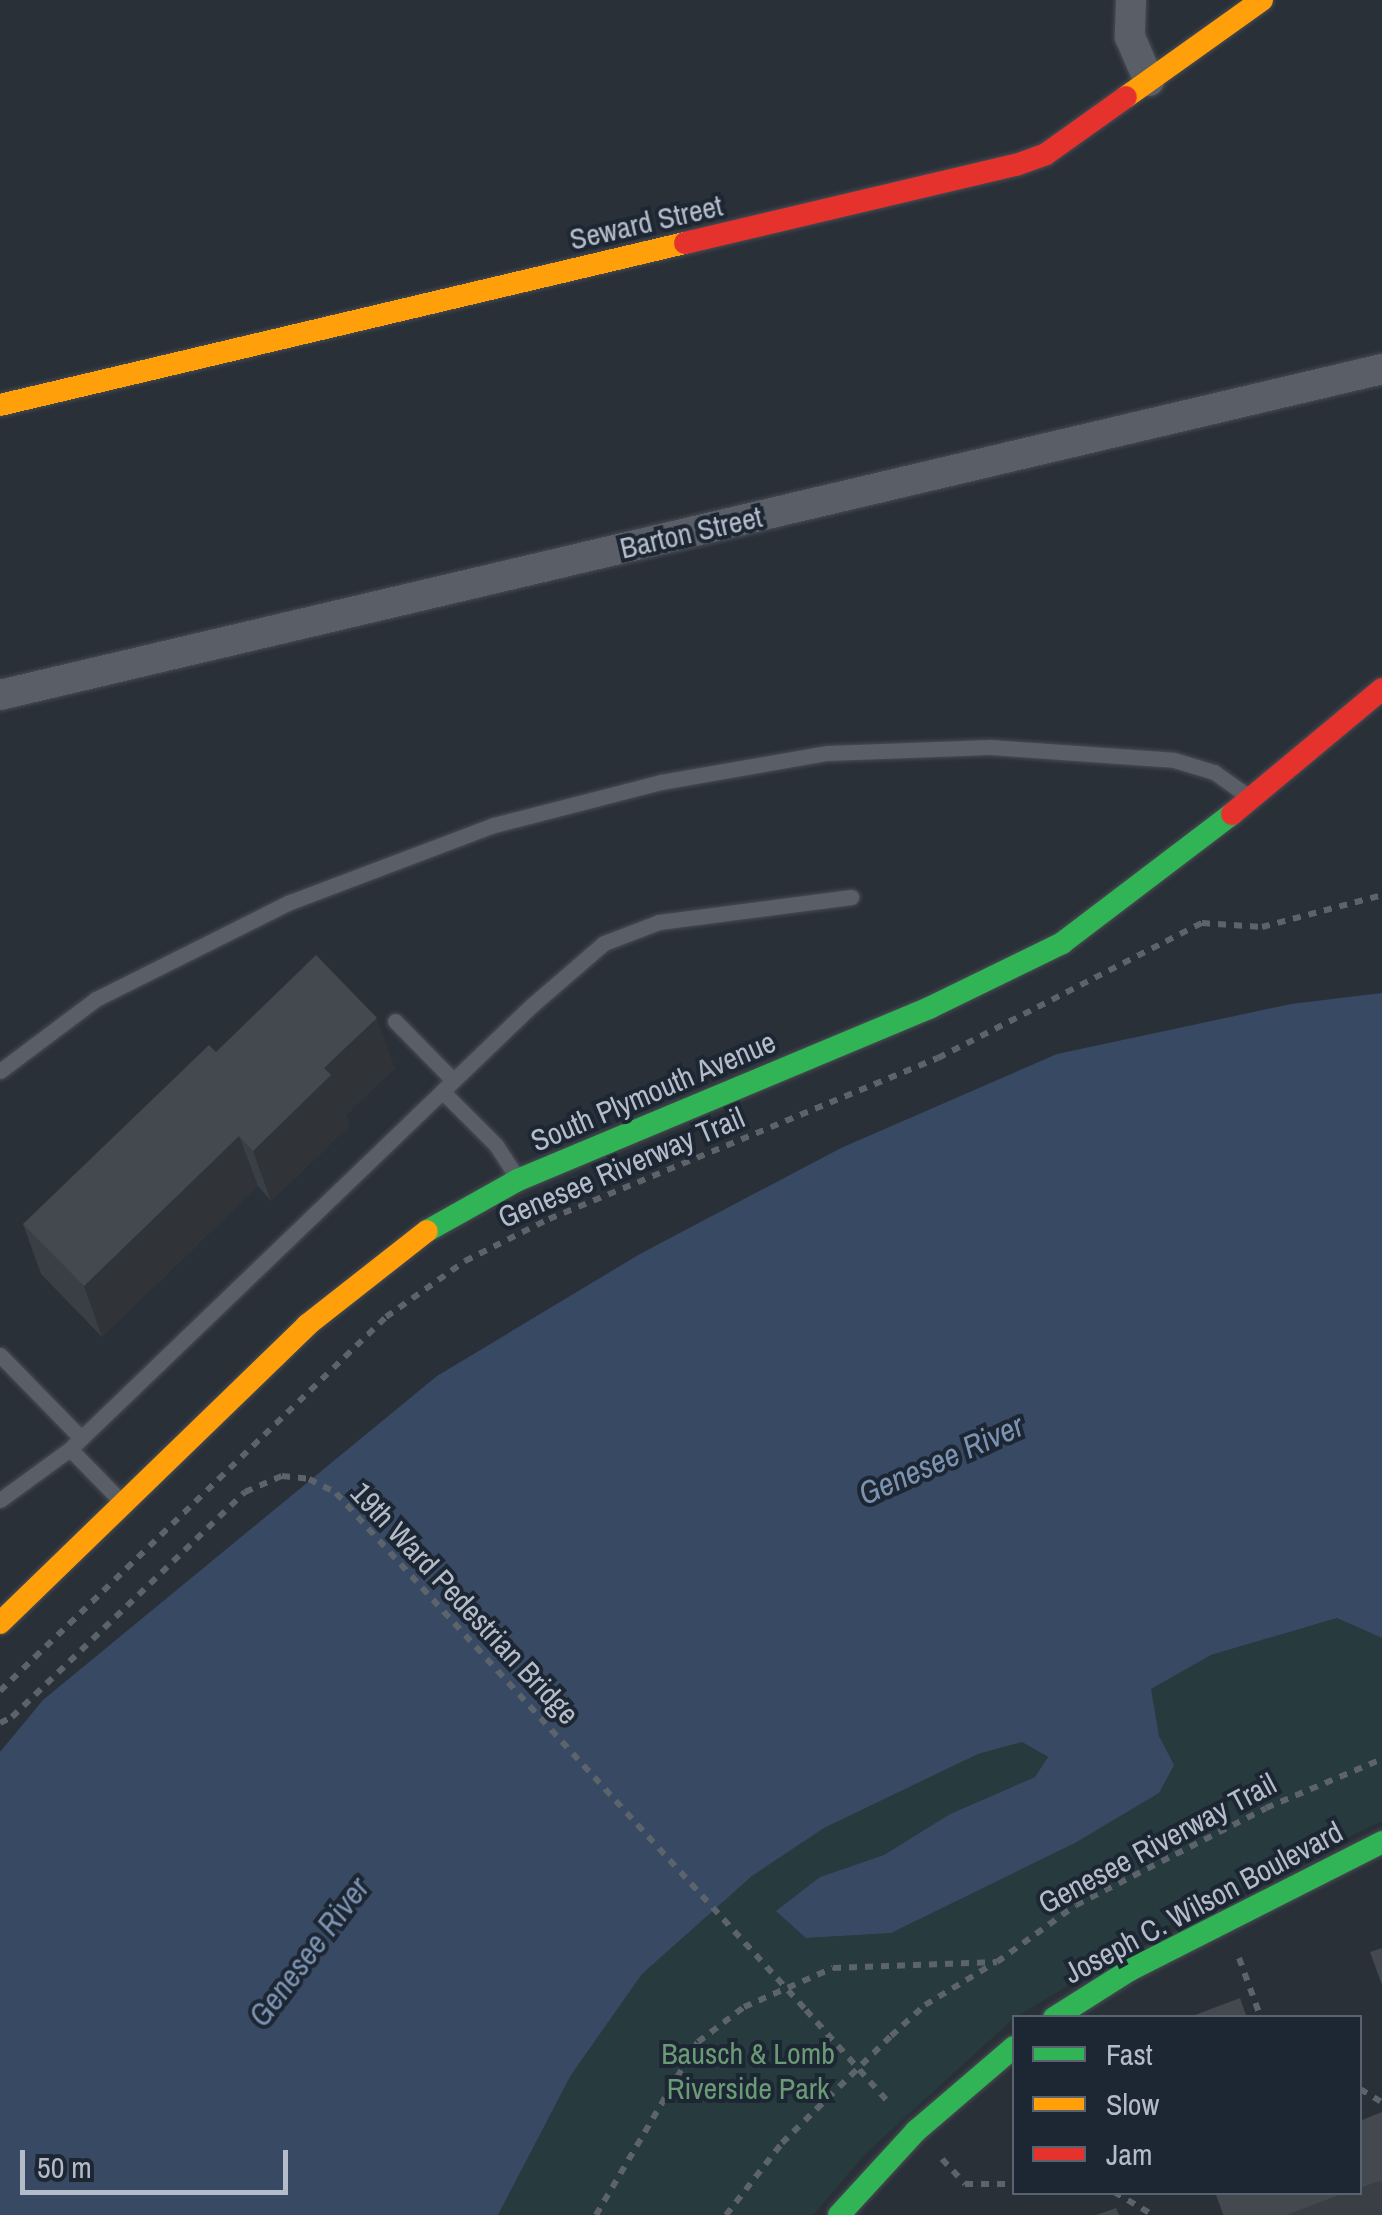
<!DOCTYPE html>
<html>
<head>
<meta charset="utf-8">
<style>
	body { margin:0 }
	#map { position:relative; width:1382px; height:2215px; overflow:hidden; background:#2a3038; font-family:"Archivo Narrow",sans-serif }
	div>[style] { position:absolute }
	.green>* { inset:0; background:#273a3e }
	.water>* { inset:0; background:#384963 }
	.path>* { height:6px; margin-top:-3px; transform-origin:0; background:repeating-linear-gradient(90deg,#5d636a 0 8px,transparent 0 16px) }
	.roads { filter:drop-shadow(0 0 2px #484c53) drop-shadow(0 0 2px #484c53) }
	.lane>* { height:15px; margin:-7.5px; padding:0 7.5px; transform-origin:7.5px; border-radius:7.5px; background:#5a5e66 }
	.street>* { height:30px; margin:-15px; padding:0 15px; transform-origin:15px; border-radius:15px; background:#5a5e66 }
	.fast>* { height:22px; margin:-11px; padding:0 11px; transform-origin:11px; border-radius:11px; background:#30b455 }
	.slow>* { height:22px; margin:-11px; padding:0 11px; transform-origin:11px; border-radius:11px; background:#ff9f0a }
	.jam>* { height:22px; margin:-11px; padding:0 11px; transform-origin:11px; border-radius:11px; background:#e5322d }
	.path-bridge>* { height:6px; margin-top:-3px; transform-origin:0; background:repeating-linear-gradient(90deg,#5d636a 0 8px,transparent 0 16px) }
	.wall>* { inset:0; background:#3a3f45 }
	.shaded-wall>* { inset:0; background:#303338 }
	.building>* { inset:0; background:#444950 }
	span { translate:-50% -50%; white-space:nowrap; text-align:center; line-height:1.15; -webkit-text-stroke:8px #1d2633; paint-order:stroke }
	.street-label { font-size:30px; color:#b4bcc9 }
	.park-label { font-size:30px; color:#6b9a76 }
	.water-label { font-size:32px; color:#7c92b1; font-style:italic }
	.legend { position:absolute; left:1012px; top:2015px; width:350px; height:180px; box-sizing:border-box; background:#1d2633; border:2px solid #59626f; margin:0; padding:12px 18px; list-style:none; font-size:30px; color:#b4bcc9 }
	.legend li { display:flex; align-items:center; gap:20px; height:50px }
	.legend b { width:50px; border:2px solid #59626f }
	.scale { position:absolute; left:20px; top:2150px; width:268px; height:45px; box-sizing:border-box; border:5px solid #b4bcc9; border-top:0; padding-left:12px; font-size:30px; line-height:35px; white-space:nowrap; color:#b4bcc9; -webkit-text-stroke:8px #1d2633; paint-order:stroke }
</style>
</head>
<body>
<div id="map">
	<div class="green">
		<i style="clip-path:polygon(1337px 1618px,1382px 1638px,1382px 1821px,1192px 1912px,1014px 2018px,865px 2154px,813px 2215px,498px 2215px,571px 2075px,642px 1974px,752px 1876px,824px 1828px,978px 1754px,1022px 1742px,1049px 1758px,1035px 1777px,950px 1814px,884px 1855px,820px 1877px,806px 1938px,891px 1933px,1075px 1843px,1159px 1793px,1173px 1765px,1159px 1736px,1150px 1689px,1211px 1655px)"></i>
	</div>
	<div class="water">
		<i style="clip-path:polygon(1382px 993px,1382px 1638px,1337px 1618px,1211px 1655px,1151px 1689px,1159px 1736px,1174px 1765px,1159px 1793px,1075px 1843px,891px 1933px,806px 1938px,776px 1911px,820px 1877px,884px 1855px,950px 1814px,1035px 1777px,1048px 1757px,1022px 1742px,978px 1754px,824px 1828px,752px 1876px,642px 1974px,571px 2075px,498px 2215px,0 2215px,0 1752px,43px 1700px,437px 1376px,640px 1254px,841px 1148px,1057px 1054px,1291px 1004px)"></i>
	</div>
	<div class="path">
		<i style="left:0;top:1691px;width:537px;rotate:-44.1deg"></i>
		<i style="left:386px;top:1317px;width:97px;rotate:-35.3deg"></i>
		<i style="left:465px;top:1261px;width:94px;rotate:-26.6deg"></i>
		<i style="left:549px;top:1219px;width:421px;rotate:-22.5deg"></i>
		<i style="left:938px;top:1058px;width:297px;rotate:-27.1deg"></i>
		<i style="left:1202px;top:923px;width:60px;rotate:3.8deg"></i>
		<i style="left:1262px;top:927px;width:124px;rotate:-14.9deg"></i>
		<i style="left:0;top:1723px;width:13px;rotate:-27deg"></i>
		<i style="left:1239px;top:1958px;width:64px;rotate:69.9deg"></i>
		<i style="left:806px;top:2010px;width:126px;rotate:48.2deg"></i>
		<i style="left:1360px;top:2089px;width:26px;rotate:31deg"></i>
		<i style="left:942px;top:2159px;width:34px;rotate:47deg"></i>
		<i style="left:965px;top:2184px;width:49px"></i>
		<i style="left:1114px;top:2192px;width:45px;rotate:30.5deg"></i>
		<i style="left:596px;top:2215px;width:201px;rotate:-59.5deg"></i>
		<i style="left:698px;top:2042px;width:58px;rotate:-37.3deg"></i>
		<i style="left:744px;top:2007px;width:97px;rotate:-23.7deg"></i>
		<i style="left:833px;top:1968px;width:164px;rotate:-2.1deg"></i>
		<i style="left:997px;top:1962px;width:97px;rotate:-35.8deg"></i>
		<i style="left:1076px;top:1905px;width:213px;rotate:-27deg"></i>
		<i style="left:1266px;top:1808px;width:126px;rotate:-22.9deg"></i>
		<i style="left:726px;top:2215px;width:91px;rotate:-52.1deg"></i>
		<i style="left:782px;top:2143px;width:153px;rotate:-44.5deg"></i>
		<i style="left:891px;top:2036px;width:46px;rotate:-42.4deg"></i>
		<i style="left:925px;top:2005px;width:83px;rotate:-31.2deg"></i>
	</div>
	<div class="roads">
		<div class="lane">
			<i style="left:395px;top:1021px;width:83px;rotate:45.5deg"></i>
			<i style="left:0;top:1071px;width:120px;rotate:-36.9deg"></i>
			<i style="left:96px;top:999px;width:217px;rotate:-26.6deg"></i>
			<i style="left:290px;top:902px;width:218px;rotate:-20.7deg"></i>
			<i style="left:494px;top:825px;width:172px;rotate:-14.4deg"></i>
			<i style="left:661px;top:782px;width:169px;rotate:-9.9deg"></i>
			<i style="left:828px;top:753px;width:162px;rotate:-2.1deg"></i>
			<i style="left:990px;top:747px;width:184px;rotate:4deg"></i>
			<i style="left:1174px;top:760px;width:42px;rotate:16.7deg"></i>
			<i style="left:1214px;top:772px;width:43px;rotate:35.5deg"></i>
			<i style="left:442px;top:1091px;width:76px;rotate:45deg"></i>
			<i style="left:496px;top:1145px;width:37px;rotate:57deg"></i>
			<i style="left:0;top:1355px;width:116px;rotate:45.7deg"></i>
			<i style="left:70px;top:1449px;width:73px;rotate:45.6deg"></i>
			<i style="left:0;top:1500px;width:87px;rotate:-36.1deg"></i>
			<i style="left:70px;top:1449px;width:639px;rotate:-43.86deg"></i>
			<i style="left:531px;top:1006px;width:96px;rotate:-40.8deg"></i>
			<i style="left:604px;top:943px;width:59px;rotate:-20.9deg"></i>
			<i style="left:659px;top:922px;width:194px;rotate:-7.4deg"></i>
		</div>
		<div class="street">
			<i style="left:1131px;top:0;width:37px;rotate:92deg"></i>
			<i style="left:1130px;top:37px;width:48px;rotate:66.6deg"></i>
			<i style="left:0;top:695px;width:1420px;rotate:-13.27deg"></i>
		</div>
		<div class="fast">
			<i style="left:427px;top:1231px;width:104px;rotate:-29.3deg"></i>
			<i style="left:518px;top:1180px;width:446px;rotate:-22.7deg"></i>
			<i style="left:929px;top:1008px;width:148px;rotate:-26deg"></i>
			<i style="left:1062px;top:943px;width:213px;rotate:-37.2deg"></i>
			<i style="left:1054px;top:2018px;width:90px;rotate:-32.3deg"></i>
			<i style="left:1130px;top:1970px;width:283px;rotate:-26.9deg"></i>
			<i style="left:839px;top:2215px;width:114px;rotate:-47.5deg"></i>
			<i style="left:916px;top:2131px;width:129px;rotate:-40.6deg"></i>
		</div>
		<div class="slow">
			<i style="left:1126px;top:97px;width:167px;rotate:-35.5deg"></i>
			<i style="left:0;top:405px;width:704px;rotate:-13.31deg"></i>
			<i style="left:0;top:1623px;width:428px;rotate:-44.1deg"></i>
			<i style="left:307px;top:1325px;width:152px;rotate:-38.1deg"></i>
		</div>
		<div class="jam">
			<i style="left:685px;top:243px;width:340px;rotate:-13.3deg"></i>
			<i style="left:1016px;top:165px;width:32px;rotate:-20deg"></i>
			<i style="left:1046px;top:154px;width:98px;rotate:-35.5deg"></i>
			<i style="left:1232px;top:814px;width:195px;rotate:-39.8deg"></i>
		</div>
	</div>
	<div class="path-bridge">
		<i style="left:12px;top:1717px;width:324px;rotate:-44deg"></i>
		<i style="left:245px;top:1492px;width:40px;rotate:-23.4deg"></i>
		<i style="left:282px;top:1476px;width:27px;rotate:6deg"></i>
		<i style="left:309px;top:1479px;width:30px;rotate:27deg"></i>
		<i style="left:336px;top:1493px;width:699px;rotate:47.73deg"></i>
	</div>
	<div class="wall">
		<i style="clip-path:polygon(216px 1052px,395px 1068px,346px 1115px,350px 1125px,271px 1201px,258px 1186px,102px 1337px,41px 1274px,23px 1224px)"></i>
		<i style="clip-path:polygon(1382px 2112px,1382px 2215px,1223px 2215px,1215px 2192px,1360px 2192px,1360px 2121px)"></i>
	</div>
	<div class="shaded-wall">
		<i style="clip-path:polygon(377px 1018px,395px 1068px,346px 1115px,350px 1125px,271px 1201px,253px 1151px,324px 1068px)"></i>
		<i style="clip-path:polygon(239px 1136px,258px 1186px,102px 1337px,84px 1286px)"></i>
	</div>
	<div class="building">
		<i style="clip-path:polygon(316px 955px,377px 1018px,324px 1068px,331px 1075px,253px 1151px,239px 1136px,84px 1286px,23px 1224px,209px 1045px,216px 1052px)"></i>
		<i style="clip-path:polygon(1382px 1948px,1382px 1985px,1370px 1952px)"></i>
		<i style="clip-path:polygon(1240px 1998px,1247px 2018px,1187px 2018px)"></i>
		<i style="clip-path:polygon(1382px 2112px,1382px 2182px,1379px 2181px,1360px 2188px,1360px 2121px)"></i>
		<i style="clip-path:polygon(1215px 2192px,1347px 2192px,1286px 2215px,1224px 2215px)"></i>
		<i style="clip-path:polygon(1116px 2208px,1119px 2215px,1096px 2215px)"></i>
	</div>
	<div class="street-label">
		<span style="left:646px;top:222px;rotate:-13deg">Seward Street</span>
		<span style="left:691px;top:532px;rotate:-13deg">Barton Street</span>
		<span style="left:653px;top:1091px;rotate:-23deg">South Plymouth Avenue</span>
		<span style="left:621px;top:1167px;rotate:-23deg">Genesee Riverway Trail</span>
		<span style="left:465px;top:1603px;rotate:47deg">19th Ward Pedestrian Bridge</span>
		<span style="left:1157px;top:1843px;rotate:-28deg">Genesee Riverway Trail</span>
		<span style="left:1203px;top:1902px;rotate:-28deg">Joseph C. Wilson Boulevard</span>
	</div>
	<div class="park-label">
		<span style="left:748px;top:2070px">Bausch &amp; Lomb<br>Riverside Park</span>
	</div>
	<div class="water-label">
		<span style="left:941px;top:1460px;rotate:-24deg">Genesee River</span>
		<span style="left:309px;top:1952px;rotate:-53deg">Genesee River</span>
	</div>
	<ul class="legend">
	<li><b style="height:12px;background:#30b455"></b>Fast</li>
	<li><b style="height:12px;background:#ff9f0a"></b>Slow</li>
	<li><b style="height:12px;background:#e5322d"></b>Jam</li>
	</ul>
	<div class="scale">50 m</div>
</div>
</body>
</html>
